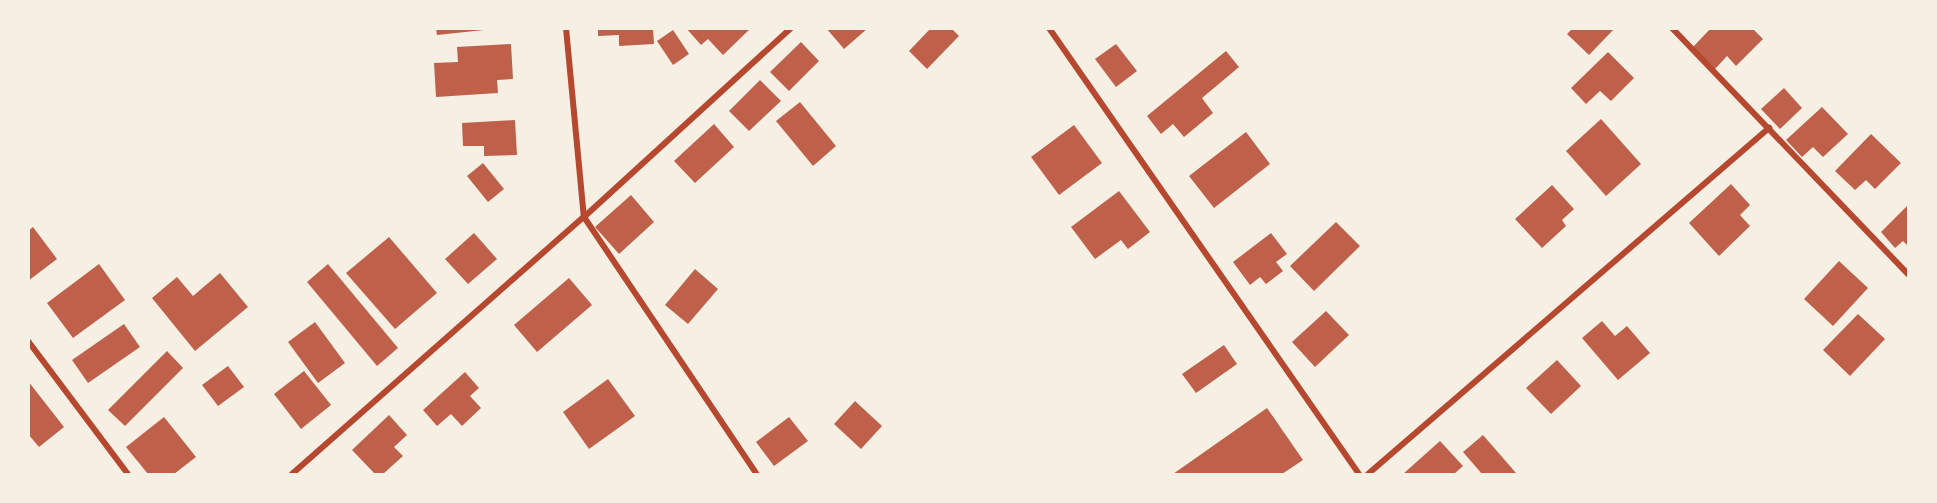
<!DOCTYPE html>
<html>
<head>
<meta charset="utf-8">
<style>
	body { margin:0 }
	#map { position:relative; width:1937px; height:503px; overflow:hidden; background:#f6efe4; font-family:Ubuntu,sans-serif }
	div>[style] { position:absolute }
	.building>* { inset:0; background:#bf614a }
	.minor>* { height:6px; margin:-3px; padding:0 3px; transform-origin:3px; border-radius:3px; background:#b5482f }
	span { translate:-50% -50%; white-space:nowrap; text-align:center; line-height:1.15; -webkit-text-stroke:5px #f6efe4; paint-order:stroke }
	.frame { position:absolute; inset:0; border:30px solid #f6efe4; pointer-events:none }
</style>
</head>
<body>
<div id="map">
	<div class="building">
		<i style="clip-path:polygon(436px 28px,484px 28px,484px 30px,437px 35px)"></i>
		<i style="clip-path:polygon(598px 28px,653px 28px,654px 44px,619px 46px,619px 35px,598px 36px)"></i>
		<i style="clip-path:polygon(686px 28px,751px 28px,723px 55px,708px 39px,701px 45px)"></i>
		<i style="clip-path:polygon(826px 28px,868px 28px,844px 49px)"></i>
		<i style="clip-path:polygon(931px 28px,951px 28px,959px 36px,927px 69px,909px 51px)"></i>
		<i style="clip-path:polygon(1573px 28px,1615px 28px,1589px 55px,1567px 34px)"></i>
		<i style="clip-path:polygon(1711px 28px,1752px 28px,1763px 39px,1736px 66px,1727px 56px,1715px 69px,1693px 47px)"></i>
		<i style="clip-path:polygon(673px 30px,689px 54px,673px 65px,657px 41px)"></i>
		<i style="clip-path:polygon(801px 42px,819px 61px,789px 91px,770px 72px)"></i>
		<i style="clip-path:polygon(511px 44px,513px 79px,497px 80px,498px 93px,436px 97px,434px 63px,458px 62px,457px 47px)"></i>
		<i style="clip-path:polygon(1116px 44px,1137px 71px,1116px 87px,1095px 59px)"></i>
		<i style="clip-path:polygon(1226px 51px,1239px 67px,1202px 98px,1213px 113px,1184px 137px,1173px 124px,1161px 134px,1147px 116px)"></i>
		<i style="clip-path:polygon(1608px 52px,1634px 78px,1611px 101px,1600px 91px,1586px 104px,1571px 88px)"></i>
		<i style="clip-path:polygon(760px 80px,781px 101px,749px 131px,729px 111px)"></i>
		<i style="clip-path:polygon(1784px 88px,1802px 108px,1780px 129px,1761px 109px)"></i>
		<i style="clip-path:polygon(800px 102px,836px 146px,813px 166px,776px 121px)"></i>
		<i style="clip-path:polygon(1822px 107px,1848px 134px,1823px 157px,1813px 147px,1802px 157px,1786px 140px)"></i>
		<i style="clip-path:polygon(1601px 119px,1641px 164px,1606px 196px,1566px 151px)"></i>
		<i style="clip-path:polygon(515px 120px,517px 155px,484px 156px,484px 146px,463px 146px,462px 123px)"></i>
		<i style="clip-path:polygon(714px 124px,734px 147px,695px 183px,674px 161px)"></i>
		<i style="clip-path:polygon(1074px 125px,1102px 163px,1059px 195px,1031px 157px)"></i>
		<i style="clip-path:polygon(1246px 132px,1270px 164px,1214px 208px,1189px 176px)"></i>
		<i style="clip-path:polygon(1871px 134px,1901px 163px,1875px 189px,1866px 180px,1855px 190px,1835px 171px)"></i>
		<i style="clip-path:polygon(483px 163px,504px 189px,488px 202px,467px 176px)"></i>
		<i style="clip-path:polygon(1731px 184px,1750px 205px,1740px 215px,1750px 226px,1719px 256px,1689px 223px)"></i>
		<i style="clip-path:polygon(1552px 185px,1574px 209px,1562px 220px,1566px 226px,1542px 248px,1515px 219px)"></i>
		<i style="clip-path:polygon(1119px 191px,1150px 232px,1128px 249px,1121px 240px,1095px 259px,1071px 227px)"></i>
		<i style="clip-path:polygon(631px 195px,654px 222px,619px 254px,595px 227px)"></i>
		<i style="clip-path:polygon(1908px 205px,1908px 246px,1903px 241px,1895px 248px,1881px 232px)"></i>
		<i style="clip-path:polygon(1336px 222px,1360px 246px,1314px 291px,1290px 266px)"></i>
		<i style="clip-path:polygon(33px 227px,57px 259px,28px 281px,28px 231px)"></i>
		<i style="clip-path:polygon(474px 233px,497px 259px,468px 284px,445px 259px)"></i>
		<i style="clip-path:polygon(1271px 233px,1287px 254px,1276px 262px,1283px 271px,1266px 284px,1260px 277px,1250px 285px,1233px 262px)"></i>
		<i style="clip-path:polygon(389px 237px,437px 293px,395px 329px,346px 273px)"></i>
		<i style="clip-path:polygon(1839px 261px,1868px 288px,1833px 326px,1804px 299px)"></i>
		<i style="clip-path:polygon(99px 264px,125px 300px,73px 338px,47px 303px)"></i>
		<i style="clip-path:polygon(328px 264px,398px 348px,377px 366px,307px 282px)"></i>
		<i style="clip-path:polygon(695px 269px,718px 289px,688px 324px,665px 305px)"></i>
		<i style="clip-path:polygon(220px 273px,248px 307px,195px 351px,152px 298px,177px 277px,193px 296px)"></i>
		<i style="clip-path:polygon(569px 278px,592px 305px,537px 352px,514px 325px)"></i>
		<i style="clip-path:polygon(1326px 311px,1349px 335px,1315px 367px,1292px 342px)"></i>
		<i style="clip-path:polygon(1858px 314px,1885px 339px,1850px 376px,1823px 350px)"></i>
		<i style="clip-path:polygon(1602px 321px,1615px 336px,1627px 326px,1650px 353px,1618px 380px,1582px 338px)"></i>
		<i style="clip-path:polygon(315px 322px,345px 363px,318px 383px,288px 342px)"></i>
		<i style="clip-path:polygon(124px 324px,140px 347px,88px 383px,72px 360px)"></i>
		<i style="clip-path:polygon(1224px 345px,1237px 364px,1196px 393px,1182px 374px)"></i>
		<i style="clip-path:polygon(167px 351px,183px 368px,125px 426px,108px 410px)"></i>
		<i style="clip-path:polygon(1557px 360px,1581px 386px,1551px 414px,1526px 388px)"></i>
		<i style="clip-path:polygon(228px 366px,244px 387px,218px 406px,202px 385px)"></i>
		<i style="clip-path:polygon(304px 371px,331px 405px,301px 429px,274px 394px)"></i>
		<i style="clip-path:polygon(465px 372px,479px 388px,470px 396px,481px 408px,462px 426px,451px 414px,437px 426px,423px 410px)"></i>
		<i style="clip-path:polygon(608px 379px,635px 416px,589px 449px,563px 412px)"></i>
		<i style="clip-path:polygon(28px 381px,64px 427px,39px 447px,28px 434px)"></i>
		<i style="clip-path:polygon(855px 401px,882px 426px,861px 449px,834px 424px)"></i>
		<i style="clip-path:polygon(1267px 408px,1303px 460px,1282px 474px,1173px 474px)"></i>
		<i style="clip-path:polygon(389px 415px,407px 435px,394px 447px,403px 456px,383px 474px,375px 474px,352px 450px)"></i>
		<i style="clip-path:polygon(164px 417px,196px 457px,174px 474px,148px 474px,126px 447px)"></i>
		<i style="clip-path:polygon(789px 417px,808px 441px,774px 466px,756px 442px)"></i>
		<i style="clip-path:polygon(1483px 435px,1516px 473px,1514px 474px,1482px 474px,1463px 452px)"></i>
		<i style="clip-path:polygon(1440px 441px,1463px 466px,1454px 474px,1403px 474px)"></i>
	</div>
	<div class="minor">
		<i style="left:566px;top:28px;width:190px;rotate:84.6deg"></i>
		<i style="left:584px;top:217px;width:310px;rotate:56.1deg"></i>
		<i style="left:1049px;top:28px;width:543px;rotate:55.2deg"></i>
		<i style="left:1672px;top:28px;width:341px;rotate:46.2deg"></i>
		<i style="left:28px;top:341px;width:166px;rotate:53.1deg"></i>
		<i style="left:292px;top:474px;width:389px;rotate:-41.4deg"></i>
		<i style="left:584px;top:217px;width:280px;rotate:-42.4deg"></i>
		<i style="left:1368px;top:474px;width:530px;rotate:-40.79deg"></i>
	</div>
	<div class="frame"></div>
</div>
</body>
</html>
